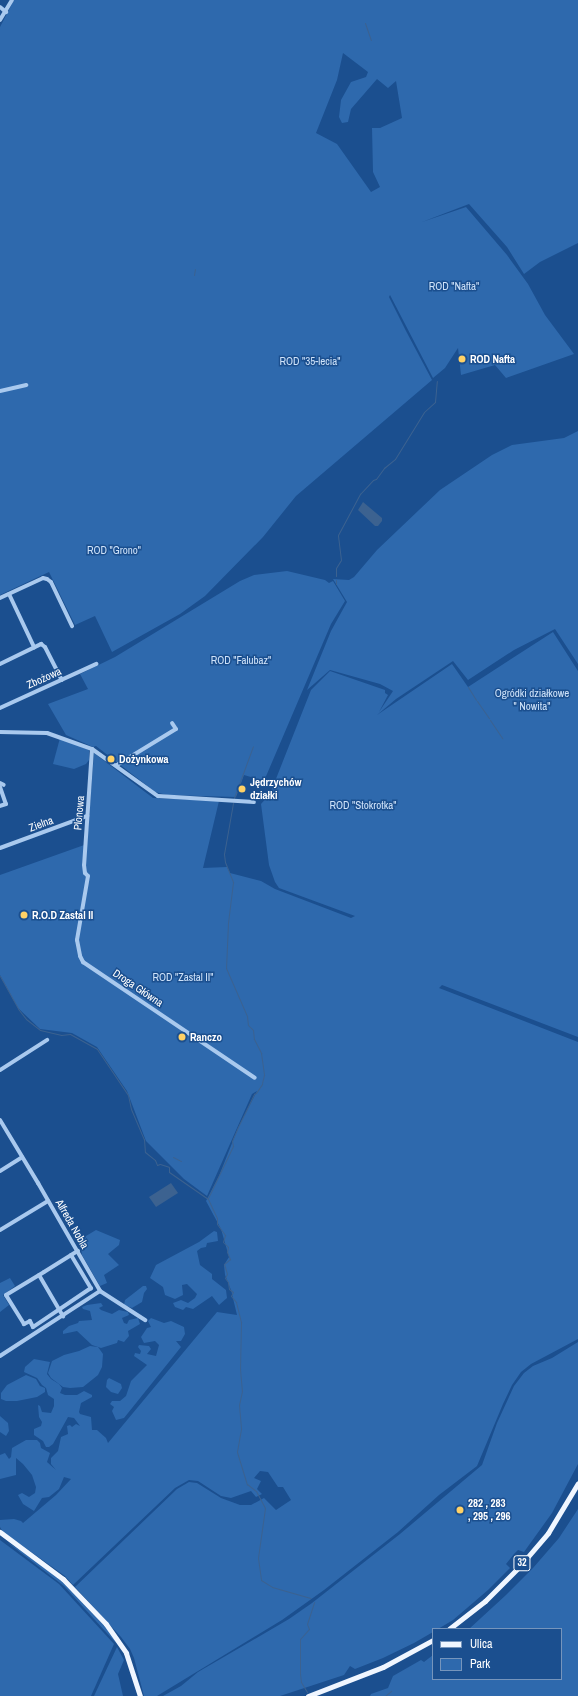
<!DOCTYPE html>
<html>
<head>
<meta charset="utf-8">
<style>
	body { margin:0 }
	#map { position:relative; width:578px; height:1696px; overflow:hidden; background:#1b4f8f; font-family:"Archivo Narrow",sans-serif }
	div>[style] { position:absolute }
	.green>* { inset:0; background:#2e69ad }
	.water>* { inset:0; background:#3c6290 }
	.stream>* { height:1px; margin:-0.5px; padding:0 0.5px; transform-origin:0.5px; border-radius:0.5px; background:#3c6290 }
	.minor>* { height:4px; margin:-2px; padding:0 2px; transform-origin:2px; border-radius:2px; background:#a9c9ee }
	.major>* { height:5px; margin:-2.5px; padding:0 2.5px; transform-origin:2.5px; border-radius:2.5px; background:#f0f6ff }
	.dots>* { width:11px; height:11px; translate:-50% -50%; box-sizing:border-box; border:2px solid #1b4f8f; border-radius:50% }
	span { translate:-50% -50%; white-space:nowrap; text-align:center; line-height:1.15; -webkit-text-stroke:3px #1b4f8f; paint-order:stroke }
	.shield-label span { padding:1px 3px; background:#1b4f8f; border:1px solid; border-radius:3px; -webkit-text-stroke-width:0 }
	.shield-label { font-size:10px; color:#fff; font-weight:700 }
	.park-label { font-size:11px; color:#cfe3fa }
	.poi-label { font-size:11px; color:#fff; font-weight:700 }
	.left { translate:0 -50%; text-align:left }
	.street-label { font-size:11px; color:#fff }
	.legend { position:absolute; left:432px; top:1628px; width:130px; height:52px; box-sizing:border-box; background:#1b4f8f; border:1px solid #7695bc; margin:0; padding:5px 7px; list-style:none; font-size:12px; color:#fff }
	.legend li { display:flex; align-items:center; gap:8px; height:20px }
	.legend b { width:20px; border:1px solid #7695bc }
</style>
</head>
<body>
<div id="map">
	<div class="green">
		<i style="clip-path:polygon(evenodd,14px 0,578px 0,578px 243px,540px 262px,524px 274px,507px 247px,469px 204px,422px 222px,466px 207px,507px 255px,528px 284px,545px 315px,574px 354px,506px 378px,495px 365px,461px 375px,458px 348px,445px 368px,433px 378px,390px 295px,389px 297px,406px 331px,432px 380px,296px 496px,263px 537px,205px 596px,180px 614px,112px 652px,95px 616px,75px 625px,49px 572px,0 595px,0 27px,14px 0,343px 53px,368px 72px,366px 77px,351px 82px,341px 100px,339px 117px,342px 123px,348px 122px,351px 109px,377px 79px,388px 88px,396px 81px,402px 118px,380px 128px,372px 128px,373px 172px,380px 187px,371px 192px,337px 144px,316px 133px,337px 80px,343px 53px)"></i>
		<i style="clip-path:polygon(578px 431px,578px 664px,555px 629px,514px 650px,468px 680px,453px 661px,396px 699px,377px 715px,452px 664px,468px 687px,553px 632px,578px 671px,578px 1037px,442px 985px,439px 988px,578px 1042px,578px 1339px,531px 1364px,521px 1372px,512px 1385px,503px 1404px,477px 1466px,439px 1495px,398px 1532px,324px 1590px,282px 1620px,157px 1696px,144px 1696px,134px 1658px,130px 1649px,121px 1637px,75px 1587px,177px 1489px,189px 1482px,197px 1483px,221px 1498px,240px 1505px,251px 1505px,264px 1498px,276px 1510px,291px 1500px,283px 1487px,278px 1487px,268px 1472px,260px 1471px,254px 1478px,261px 1481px,257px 1489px,262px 1494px,256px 1497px,251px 1491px,231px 1498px,221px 1496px,198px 1481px,189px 1480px,175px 1488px,73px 1585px,65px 1576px,3px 1532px,0 1527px,0 1520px,14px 1519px,21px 1521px,23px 1523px,56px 1495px,71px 1479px,64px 1477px,59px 1489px,49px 1497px,42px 1498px,34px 1511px,23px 1504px,18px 1495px,22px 1493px,29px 1497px,35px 1493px,36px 1487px,32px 1475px,23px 1464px,16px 1458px,16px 1475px,0 1479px,0 1455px,5px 1453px,9px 1459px,11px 1457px,12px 1448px,26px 1440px,37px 1440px,40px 1443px,41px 1448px,50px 1453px,47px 1462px,56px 1470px,51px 1464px,51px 1458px,58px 1451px,61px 1437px,68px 1434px,67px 1426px,70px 1425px,72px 1427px,76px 1424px,80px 1426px,74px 1418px,68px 1417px,53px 1444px,49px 1447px,46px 1447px,43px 1441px,34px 1435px,34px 1429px,41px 1426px,42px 1422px,39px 1417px,38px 1405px,40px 1406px,42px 1412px,51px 1413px,54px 1406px,54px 1399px,48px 1395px,46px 1388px,42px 1385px,37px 1378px,24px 1372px,25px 1367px,34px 1359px,50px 1362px,47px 1374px,51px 1379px,59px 1384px,62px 1388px,60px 1393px,65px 1395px,77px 1395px,84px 1391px,92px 1395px,92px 1397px,81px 1403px,79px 1412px,80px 1414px,91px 1417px,92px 1430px,97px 1430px,106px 1438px,108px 1443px,217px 1312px,237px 1315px,231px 1290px,225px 1275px,224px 1265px,229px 1257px,221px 1229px,206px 1201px,219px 1176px,238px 1128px,257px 1091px,252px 1094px,207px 1196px,184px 1179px,146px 1141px,127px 1091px,97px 1047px,72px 1033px,40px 1029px,18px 1008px,0 975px,0 875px,87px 844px,94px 753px,153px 798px,219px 801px,203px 868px,227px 867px,230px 873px,261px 881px,275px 889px,351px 918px,355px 916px,279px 888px,275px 882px,269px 865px,261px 804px,270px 794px,311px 690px,330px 671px,385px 690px,385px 693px,388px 695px,379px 712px,393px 691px,380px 684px,330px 670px,307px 690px,331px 631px,347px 602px,333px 579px,349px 580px,354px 577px,377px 550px,440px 490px,492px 455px,512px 445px,564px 438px)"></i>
		<i style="clip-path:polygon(287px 571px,325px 580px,329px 583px,333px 581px,345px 601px,331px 624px,264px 781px,244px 775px,236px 797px,167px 795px,155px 792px,96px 746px,93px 747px,66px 735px,48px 704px,88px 689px,80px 674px,115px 657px,240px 581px,254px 575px)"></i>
		<i style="clip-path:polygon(60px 738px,89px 750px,89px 760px,86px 764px,74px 769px,53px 764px)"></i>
		<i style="clip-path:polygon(96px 1230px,120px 1240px,119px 1245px,108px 1254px,119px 1265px,104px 1275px,107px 1283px,100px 1286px,82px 1255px,81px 1247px,86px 1236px)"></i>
		<i style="clip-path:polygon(214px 1231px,217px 1232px,218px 1241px,207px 1243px,206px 1247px,201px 1248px,197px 1251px,200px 1265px,212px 1274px,212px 1279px,226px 1290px,227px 1298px,219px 1305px,212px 1296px,193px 1309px,186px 1307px,183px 1310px,175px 1307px,173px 1303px,181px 1300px,188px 1303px,195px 1298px,197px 1294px,187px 1284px,182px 1285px,183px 1295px,175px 1299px,165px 1295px,163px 1287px,150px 1278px,156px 1265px,199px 1242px)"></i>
		<i style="clip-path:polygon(10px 1278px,15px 1286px,3px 1295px,9px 1305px,0 1312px,0 1283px)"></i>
		<i style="clip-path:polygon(143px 1286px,146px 1286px,147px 1289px,144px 1293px,142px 1302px,132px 1308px,124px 1305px,125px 1300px)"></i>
		<i style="clip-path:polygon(101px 1303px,103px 1306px,99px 1308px,101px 1310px,112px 1314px,119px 1310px,128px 1312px,129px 1315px,122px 1318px,124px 1323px,127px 1324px,129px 1320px,138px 1318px,140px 1324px,128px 1331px,129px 1336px,124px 1342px,118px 1340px,117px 1343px,101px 1348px,92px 1345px,77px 1331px,63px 1334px,63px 1331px,69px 1326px,78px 1323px,79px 1321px,92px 1320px,90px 1311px,83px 1309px,82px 1307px,87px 1305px)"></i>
		<i style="clip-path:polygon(151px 1318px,164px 1323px,171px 1321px,184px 1327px,185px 1334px,181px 1341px,176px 1341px,181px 1347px,124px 1418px,116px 1420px,112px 1411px,114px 1407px,110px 1404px,112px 1401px,120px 1401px,126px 1396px,131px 1381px,147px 1365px,134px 1356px,135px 1353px,140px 1354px,141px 1351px,138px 1347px,139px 1345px,149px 1346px,151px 1349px,147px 1354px,156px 1356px,159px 1345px,155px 1341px,144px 1343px,141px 1337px,147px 1328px,151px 1327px,148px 1321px)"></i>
		<i style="clip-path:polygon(578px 1342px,578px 1464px,552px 1513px,524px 1552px,518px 1550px,514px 1554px,506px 1564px,510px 1568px,488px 1590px,453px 1620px,438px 1629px,433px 1629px,433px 1632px,414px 1643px,383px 1658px,355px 1669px,350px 1666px,344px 1675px,280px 1696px,163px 1696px,181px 1686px,198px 1672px,289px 1619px,312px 1603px,400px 1534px,482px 1465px,497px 1423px,514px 1386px,524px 1373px,533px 1366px,552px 1358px)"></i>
		<i style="clip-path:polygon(90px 1346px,98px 1347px,103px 1354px,102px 1367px,98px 1375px,83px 1387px,70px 1388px,63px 1387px,51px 1378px,48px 1373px,52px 1361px,64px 1355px,79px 1351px)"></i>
		<i style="clip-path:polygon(26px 1375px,36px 1379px,40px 1386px,45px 1388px,45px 1392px,37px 1397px,17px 1401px,6px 1401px,1px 1399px,1px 1393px,7px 1385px)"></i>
		<i style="clip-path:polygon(109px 1378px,121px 1384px,122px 1388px,118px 1394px,111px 1392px,106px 1387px,107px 1380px)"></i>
		<i style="clip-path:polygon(0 1416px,8px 1423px,9px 1431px,6px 1436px,0 1432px)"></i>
		<i style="clip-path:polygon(578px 1509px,578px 1696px,370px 1696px,371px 1694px,388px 1688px,393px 1676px,421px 1660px,424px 1662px,433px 1655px,433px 1679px,561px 1679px,561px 1629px,469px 1629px,506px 1595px,533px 1568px,559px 1538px)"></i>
		<i style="clip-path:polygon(0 1540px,59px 1584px,114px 1644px,91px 1696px,0 1696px)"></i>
		<i style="clip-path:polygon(7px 1542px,20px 1550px,62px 1581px,111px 1633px,116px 1643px,64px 1586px)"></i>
		<i style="clip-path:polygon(117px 1647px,124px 1660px,118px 1674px,123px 1696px,94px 1696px)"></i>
	</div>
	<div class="water">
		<i style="clip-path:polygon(363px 502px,382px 518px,382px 521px,378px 526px,375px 526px,358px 510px)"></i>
		<i style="clip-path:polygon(171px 1183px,178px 1193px,156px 1207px,149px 1197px)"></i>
	</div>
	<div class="stream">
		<i style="left:365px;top:23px;width:18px;rotate:71deg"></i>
		<i style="left:194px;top:275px;width:6px;rotate:-81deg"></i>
		<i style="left:336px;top:576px;width:8px;rotate:-90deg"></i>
		<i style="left:336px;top:568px;width:9px;rotate:-58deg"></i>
		<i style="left:341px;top:560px;width:25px;rotate:-97deg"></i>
		<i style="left:338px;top:535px;width:47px;rotate:-61.8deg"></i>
		<i style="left:360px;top:494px;width:19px;rotate:-47deg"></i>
		<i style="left:373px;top:480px;width:3px;rotate:-18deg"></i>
		<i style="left:376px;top:479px;width:14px;rotate:-54deg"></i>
		<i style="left:384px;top:468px;width:14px;rotate:-39deg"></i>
		<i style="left:395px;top:459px;width:55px;rotate:-58.3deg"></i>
		<i style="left:424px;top:412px;width:15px;rotate:-42deg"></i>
		<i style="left:435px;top:402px;width:21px;rotate:-85deg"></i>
		<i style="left:336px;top:580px;width:4px;rotate:90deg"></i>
		<i style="left:468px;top:687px;width:15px;rotate:58deg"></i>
		<i style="left:477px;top:701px;width:21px;rotate:55deg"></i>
		<i style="left:490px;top:720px;width:22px;rotate:56deg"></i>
		<i style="left:234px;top:798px;width:55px;rotate:-69.9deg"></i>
		<i style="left:233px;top:803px;width:52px;rotate:100deg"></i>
		<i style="left:224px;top:854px;width:8px;rotate:83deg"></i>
		<i style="left:225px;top:862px;width:22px;rotate:68deg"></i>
		<i style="left:233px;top:882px;width:41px;rotate:97deg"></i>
		<i style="left:228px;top:923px;width:45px;rotate:92.5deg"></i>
		<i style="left:226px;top:968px;width:52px;rotate:66.4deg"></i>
		<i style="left:247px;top:1016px;width:9px;rotate:84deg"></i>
		<i style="left:248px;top:1025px;width:7px;rotate:45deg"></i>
		<i style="left:253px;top:1030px;width:9px;rotate:84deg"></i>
		<i style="left:254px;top:1039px;width:16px;rotate:63deg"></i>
		<i style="left:261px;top:1053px;width:22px;rotate:82deg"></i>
		<i style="left:264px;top:1075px;width:8px;rotate:104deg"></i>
		<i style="left:0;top:976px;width:39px;rotate:61deg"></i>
		<i style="left:19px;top:1010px;width:11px;rotate:52deg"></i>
		<i style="left:26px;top:1019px;width:18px;rotate:38deg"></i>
		<i style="left:40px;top:1030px;width:22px;rotate:13deg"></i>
		<i style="left:61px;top:1035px;width:9px;rotate:-6deg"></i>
		<i style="left:70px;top:1034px;width:31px;rotate:29deg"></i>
		<i style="left:97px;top:1049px;width:55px;rotate:56deg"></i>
		<i style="left:128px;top:1095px;width:14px;rotate:78deg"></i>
		<i style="left:131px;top:1109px;width:33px;rotate:67deg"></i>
		<i style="left:144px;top:1139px;width:13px;rotate:86deg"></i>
		<i style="left:145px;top:1152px;width:13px;rotate:39deg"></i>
		<i style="left:155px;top:1160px;width:5px;rotate:68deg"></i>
		<i style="left:157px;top:1165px;width:3px;rotate:-18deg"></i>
		<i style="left:160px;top:1164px;width:9px;rotate:18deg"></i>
		<i style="left:169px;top:1167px;width:5px;rotate:90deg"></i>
		<i style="left:169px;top:1172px;width:47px;rotate:34.7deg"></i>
		<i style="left:208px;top:1199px;width:21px;rotate:65deg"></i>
		<i style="left:217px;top:1218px;width:6px;rotate:90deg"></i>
		<i style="left:217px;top:1224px;width:14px;rotate:54deg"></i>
		<i style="left:225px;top:1235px;width:7px;rotate:106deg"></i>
		<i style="left:223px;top:1242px;width:7px;rotate:45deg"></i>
		<i style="left:228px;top:1247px;width:5px;rotate:101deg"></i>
		<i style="left:227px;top:1252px;width:8px;rotate:67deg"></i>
		<i style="left:230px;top:1259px;width:8px;rotate:140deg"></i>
		<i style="left:224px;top:1264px;width:10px;rotate:73deg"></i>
		<i style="left:227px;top:1274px;width:4px;rotate:117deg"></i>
		<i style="left:225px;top:1278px;width:5px;rotate:53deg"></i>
		<i style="left:228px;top:1282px;width:7px;rotate:82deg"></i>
		<i style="left:229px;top:1289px;width:5px;rotate:37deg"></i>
		<i style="left:233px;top:1292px;width:4px;rotate:117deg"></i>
		<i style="left:231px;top:1296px;width:8px;rotate:50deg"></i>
		<i style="left:236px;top:1302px;width:21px;rotate:76deg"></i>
		<i style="left:241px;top:1322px;width:47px;rotate:91.2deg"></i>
		<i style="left:240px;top:1369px;width:22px;rotate:85deg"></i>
		<i style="left:242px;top:1391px;width:14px;rotate:102deg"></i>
		<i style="left:239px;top:1405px;width:24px;rotate:85deg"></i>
		<i style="left:241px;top:1429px;width:23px;rotate:100deg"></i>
		<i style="left:237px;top:1452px;width:34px;rotate:73deg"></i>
		<i style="left:247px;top:1484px;width:11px;rotate:38deg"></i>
		<i style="left:256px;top:1491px;width:19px;rotate:62deg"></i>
		<i style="left:265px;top:1508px;width:50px;rotate:98deg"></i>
		<i style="left:258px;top:1558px;width:22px;rotate:82deg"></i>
		<i style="left:261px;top:1580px;width:13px;rotate:32deg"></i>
		<i style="left:272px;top:1587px;width:40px;rotate:16deg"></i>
		<i style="left:173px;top:1157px;width:9px;rotate:27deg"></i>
		<i style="left:208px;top:1198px;width:58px;rotate:-64.3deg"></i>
		<i style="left:233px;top:1146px;width:5px;rotate:-101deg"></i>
		<i style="left:232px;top:1141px;width:15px;rotate:-67deg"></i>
		<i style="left:238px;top:1127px;width:37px;rotate:-64deg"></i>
		<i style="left:254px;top:1094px;width:2px;rotate:-27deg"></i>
		<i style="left:256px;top:1093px;width:11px;rotate:-56deg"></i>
		<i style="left:307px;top:1692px;width:12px;rotate:-121deg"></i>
		<i style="left:301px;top:1682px;width:8px;rotate:-97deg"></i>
		<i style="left:300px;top:1674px;width:35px;rotate:-90deg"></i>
		<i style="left:300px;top:1639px;width:13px;rotate:-48deg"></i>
		<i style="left:309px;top:1629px;width:5px;rotate:-112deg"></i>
		<i style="left:307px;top:1624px;width:23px;rotate:-72deg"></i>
		<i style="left:385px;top:1696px;width:8px;rotate:-40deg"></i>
	</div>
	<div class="minor">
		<i style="left:0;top:7px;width:8px;rotate:40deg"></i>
		<i style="left:0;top:20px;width:23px;rotate:-59deg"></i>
		<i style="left:0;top:391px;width:27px;rotate:-13deg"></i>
		<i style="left:9px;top:594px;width:59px;rotate:64.7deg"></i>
		<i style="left:0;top:598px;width:47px;rotate:-24.9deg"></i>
		<i style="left:43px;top:578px;width:4px;rotate:14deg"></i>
		<i style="left:47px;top:579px;width:5px;rotate:37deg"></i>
		<i style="left:51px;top:582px;width:49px;rotate:64.5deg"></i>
		<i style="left:0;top:664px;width:46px;rotate:-26deg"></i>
		<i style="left:41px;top:644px;width:5px;rotate:37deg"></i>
		<i style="left:45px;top:647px;width:37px;rotate:63deg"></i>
		<i style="left:0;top:708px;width:106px;rotate:-24.6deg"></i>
		<i style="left:0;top:732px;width:47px;rotate:1.2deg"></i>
		<i style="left:47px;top:733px;width:48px;rotate:19.6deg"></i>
		<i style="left:92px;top:749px;width:81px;rotate:35.5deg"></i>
		<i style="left:158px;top:796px;width:96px;rotate:3.6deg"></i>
		<i style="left:92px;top:749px;width:116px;rotate:93.9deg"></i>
		<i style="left:84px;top:865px;width:8px;rotate:83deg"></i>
		<i style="left:85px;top:873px;width:4px;rotate:45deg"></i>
		<i style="left:88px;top:876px;width:65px;rotate:99.8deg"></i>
		<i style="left:77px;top:940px;width:16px;rotate:79deg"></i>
		<i style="left:80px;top:956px;width:7px;rotate:63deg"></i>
		<i style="left:83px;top:962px;width:207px;rotate:34deg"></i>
		<i style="left:117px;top:765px;width:69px;rotate:-31.4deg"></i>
		<i style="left:176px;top:729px;width:7px;rotate:-124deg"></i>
		<i style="left:0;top:783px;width:4px;rotate:27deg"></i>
		<i style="left:0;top:787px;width:18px;rotate:71deg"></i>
		<i style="left:6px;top:804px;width:6px;rotate:162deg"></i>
		<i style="left:0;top:848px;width:93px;rotate:-20.2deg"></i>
		<i style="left:0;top:1070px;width:56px;rotate:-32.6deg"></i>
		<i style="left:0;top:1120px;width:74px;rotate:58.9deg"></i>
		<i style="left:38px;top:1183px;width:125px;rotate:60.1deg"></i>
		<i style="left:100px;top:1291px;width:54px;rotate:32.8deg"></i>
		<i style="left:0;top:1171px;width:26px;rotate:-32deg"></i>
		<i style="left:0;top:1230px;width:56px;rotate:-31.1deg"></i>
		<i style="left:71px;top:1255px;width:39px;rotate:59deg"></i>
		<i style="left:91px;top:1288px;width:70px;rotate:146.1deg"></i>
		<i style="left:33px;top:1327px;width:7px;rotate:-117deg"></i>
		<i style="left:30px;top:1321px;width:7px;rotate:153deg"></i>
		<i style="left:24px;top:1324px;width:34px;rotate:-122deg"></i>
		<i style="left:6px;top:1295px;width:44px;rotate:-31.2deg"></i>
		<i style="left:44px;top:1272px;width:40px;rotate:-32deg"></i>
		<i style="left:39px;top:1275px;width:48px;rotate:59.7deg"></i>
		<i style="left:0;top:1356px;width:119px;rotate:-33deg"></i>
	</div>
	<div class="major">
		<i style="left:0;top:1532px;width:79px;rotate:36.7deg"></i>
		<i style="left:63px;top:1579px;width:62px;rotate:46.3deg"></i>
		<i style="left:106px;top:1624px;width:35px;rotate:55deg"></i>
		<i style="left:126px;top:1653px;width:45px;rotate:72deg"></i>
		<i style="left:449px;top:1629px;width:46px;rotate:-37.9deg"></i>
		<i style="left:485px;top:1601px;width:48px;rotate:-45deg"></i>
		<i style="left:519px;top:1567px;width:45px;rotate:-49.5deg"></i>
		<i style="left:548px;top:1533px;width:58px;rotate:-59deg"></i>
		<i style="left:308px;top:1696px;width:80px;rotate:-21.1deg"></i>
		<i style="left:383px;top:1667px;width:57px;rotate:-28.4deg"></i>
	</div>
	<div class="dots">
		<i style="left:462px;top:359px;background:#ffd166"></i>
		<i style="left:111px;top:759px;background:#ffd166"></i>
		<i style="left:242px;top:789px;background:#ffd166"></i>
		<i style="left:24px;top:915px;background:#ffd166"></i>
		<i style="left:182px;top:1037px;background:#ffd166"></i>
		<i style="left:460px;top:1510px;background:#ffd166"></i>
	</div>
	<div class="shield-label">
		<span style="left:522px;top:1563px">32</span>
	</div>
	<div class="park-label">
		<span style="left:454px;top:286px">ROD "Nafta"</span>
		<span style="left:310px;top:361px">ROD "35-lecia"</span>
		<span style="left:114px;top:550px">ROD "Grono"</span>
		<span style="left:241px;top:660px">ROD "Falubaz"</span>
		<span style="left:532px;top:700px">Ogródki działkowe<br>" Nowita"</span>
		<span style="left:363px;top:805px">ROD "Stokrotka"</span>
		<span style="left:183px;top:977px">ROD "Zastal II"</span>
	</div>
	<div class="poi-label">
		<span class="left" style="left:470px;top:359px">ROD Nafta</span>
		<span class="left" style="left:119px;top:759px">Dożynkowa</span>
		<span class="left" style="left:250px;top:789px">Jędrzychów<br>działki</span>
		<span class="left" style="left:32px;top:915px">R.O.D Zastal II</span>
		<span class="left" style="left:190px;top:1037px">Ranczo</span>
		<span class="left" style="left:468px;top:1510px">282 , 283<br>, 295 , 296</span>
	</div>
	<div class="street-label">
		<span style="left:44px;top:678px;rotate:-24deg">Zbożowa</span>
		<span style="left:79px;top:813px;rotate:-85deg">Plonowa</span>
		<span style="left:41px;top:824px;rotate:-20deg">Zielna</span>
		<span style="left:138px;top:988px;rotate:34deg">Droga Główna</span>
		<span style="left:72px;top:1224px;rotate:60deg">Alfreda Nobla</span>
	</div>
	<ul class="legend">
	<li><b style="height:5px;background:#f0f6ff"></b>Ulica</li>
	<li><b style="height:11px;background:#2e69ad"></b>Park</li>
	</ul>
</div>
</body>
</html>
